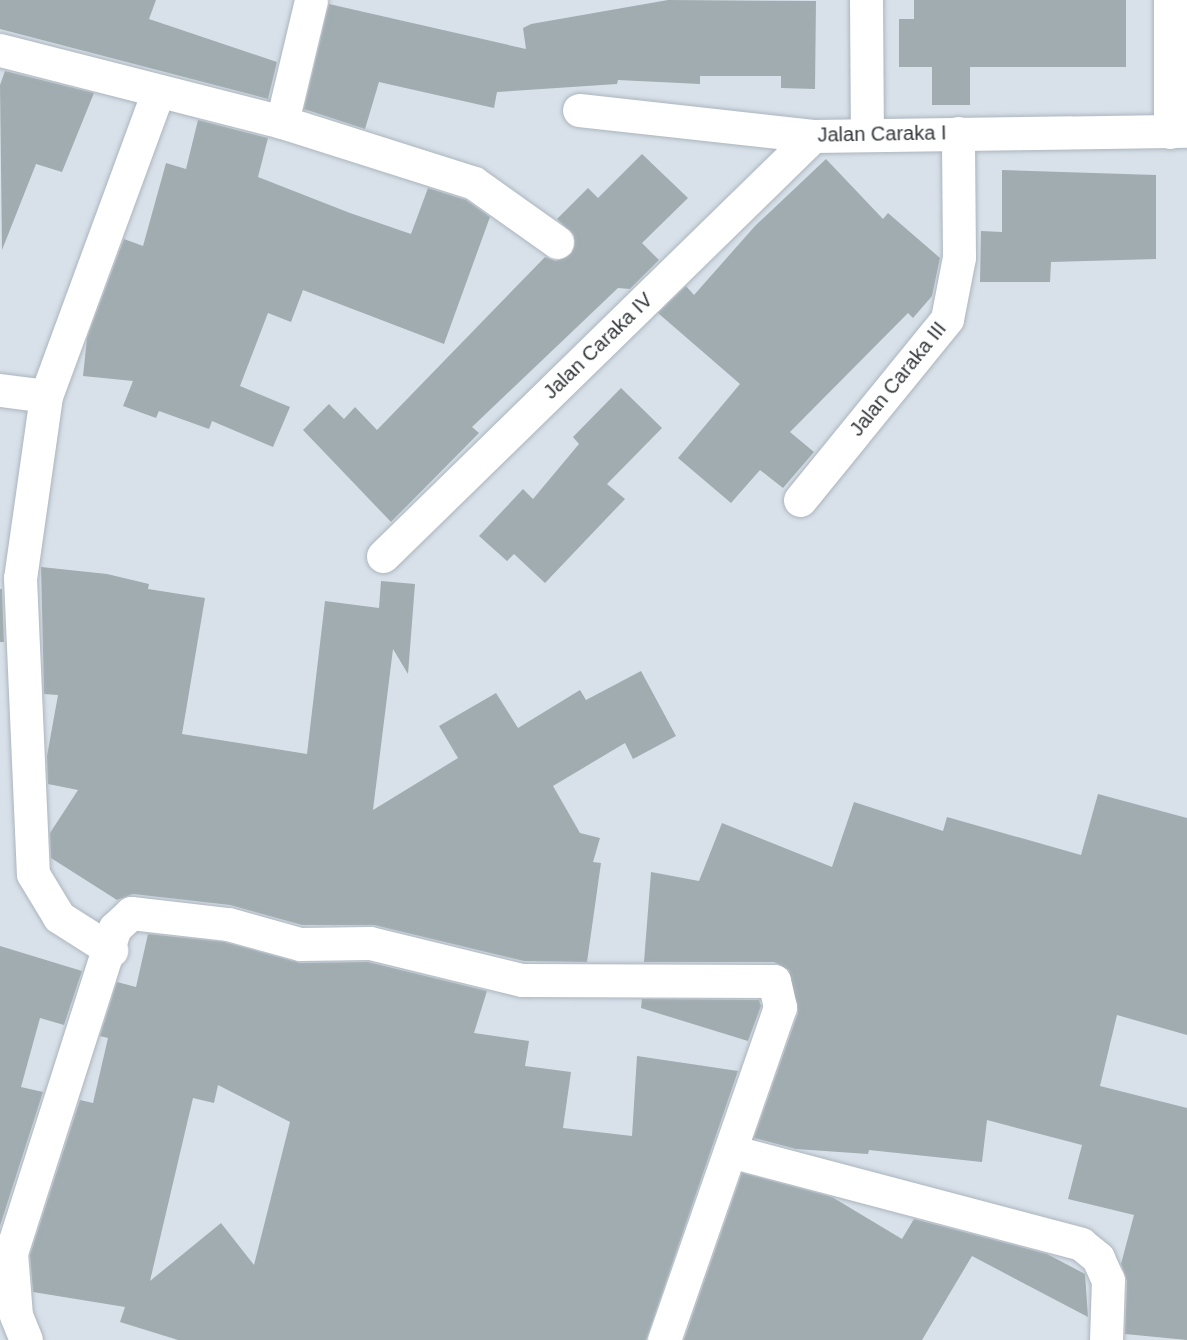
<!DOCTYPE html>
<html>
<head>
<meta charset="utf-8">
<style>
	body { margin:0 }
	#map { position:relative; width:1187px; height:1340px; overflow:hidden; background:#d8e1ea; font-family:Helvetica,sans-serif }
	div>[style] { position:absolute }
	.building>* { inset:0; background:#a0acb0 }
	.roads { filter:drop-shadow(0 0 2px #acb5bd) drop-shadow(0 0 2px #acb5bd) }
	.minor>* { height:33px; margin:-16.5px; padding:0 16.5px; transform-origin:16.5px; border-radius:16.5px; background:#fff }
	span { translate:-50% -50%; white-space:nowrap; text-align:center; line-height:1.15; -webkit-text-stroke:4.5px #fff; paint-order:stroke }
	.street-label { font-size:20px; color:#34383b }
</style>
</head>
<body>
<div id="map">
	<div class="building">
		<i style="clip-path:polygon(0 0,156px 0,149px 19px,277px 62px,268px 99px,0 29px)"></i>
		<i style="clip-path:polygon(668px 0,816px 1px,815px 89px,781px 88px,781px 76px,700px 76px,700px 84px,618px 80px,617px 84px,497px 92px,494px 108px,379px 82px,365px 129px,304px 109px,329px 4px,526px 49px,523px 28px,531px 24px)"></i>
		<i style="clip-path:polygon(914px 0,1126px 0,1126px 67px,970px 67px,970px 105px,932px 105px,932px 67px,899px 67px,899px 19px,914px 19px)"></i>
		<i style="clip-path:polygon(5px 71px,94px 93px,62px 172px,36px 164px,2px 250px,0 85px)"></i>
		<i style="clip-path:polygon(198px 120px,268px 138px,258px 177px,350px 213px,411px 234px,428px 188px,466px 200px,490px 217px,444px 344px,303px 290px,291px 322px,268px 313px,240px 386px,290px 407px,273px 447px,212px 421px,209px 429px,159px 411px,156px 418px,123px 406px,133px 381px,83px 376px,87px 338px,124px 239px,143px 246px,166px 163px,186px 169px)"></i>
		<i style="clip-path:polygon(642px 154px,688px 198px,642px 243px,659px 260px,630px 289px,618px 288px,472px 427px,479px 433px,391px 522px,303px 430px,329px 404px,344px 419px,355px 407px,377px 430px,545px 257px,556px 261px,572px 253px,574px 235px,557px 219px,588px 188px,598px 198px)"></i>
		<i style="clip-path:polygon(826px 159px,883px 219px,888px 213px,940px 258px,932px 296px,913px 318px,908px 313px,790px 432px,814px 452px,783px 488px,760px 470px,731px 503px,678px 458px,740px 384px,658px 313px,686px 286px,694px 295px,755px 226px)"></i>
		<i style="clip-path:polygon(1002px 170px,1156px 175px,1156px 259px,1051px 262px,1050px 282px,980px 282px,981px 231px,1002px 232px)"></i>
		<i style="clip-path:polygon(621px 388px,662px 428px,607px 484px,625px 499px,545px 583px,514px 554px,507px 561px,479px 536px,523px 489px,533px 499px,579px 444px,573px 437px)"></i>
		<i style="clip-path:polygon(41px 567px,107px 574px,149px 584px,148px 589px,205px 598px,182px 734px,307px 754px,325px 601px,379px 608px,381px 581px,415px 584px,408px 674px,393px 649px,373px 810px,458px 758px,439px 726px,496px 693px,518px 728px,580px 690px,586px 700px,641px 671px,676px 736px,633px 759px,625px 743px,553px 786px,580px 833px,600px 838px,593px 862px,601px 863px,587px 962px,524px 961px,374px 925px,302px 925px,230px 905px,133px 894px,117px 900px,51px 858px,50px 833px,78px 790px,48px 784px,47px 756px,58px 695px,44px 694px)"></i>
		<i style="clip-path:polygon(0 589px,2px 589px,4px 642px,0 642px)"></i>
		<i style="clip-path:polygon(1098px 794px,1187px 818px,1187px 1035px,1117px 1015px,1100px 1086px,1187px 1108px,1187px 1340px,1125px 1334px,1127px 1281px,1121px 1264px,1134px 1215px,1068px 1199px,1082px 1145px,987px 1120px,982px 1162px,869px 1150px,868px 1154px,796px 1149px,754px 1138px,798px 1013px,789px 970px,774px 962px,644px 962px,651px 872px,699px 881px,722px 823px,832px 867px,854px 802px,943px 831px,947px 817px,1081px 855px)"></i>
		<i style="clip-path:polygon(evenodd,148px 934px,224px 942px,300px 963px,368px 962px,487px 991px,474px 1033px,529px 1041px,525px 1066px,571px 1072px,563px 1128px,632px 1136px,637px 1056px,738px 1071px,646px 1340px,178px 1340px,120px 1322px,125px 1307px,33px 1292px,30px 1255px,80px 1100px,93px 1103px,108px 1038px,100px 1036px,117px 982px,136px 987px,148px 934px,218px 1085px,290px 1122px,254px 1265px,221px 1223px,150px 1281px,193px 1098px,214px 1103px,218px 1085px)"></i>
		<i style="clip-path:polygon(0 946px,82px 971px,64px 1025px,40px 1018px,21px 1087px,43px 1092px,0 1226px)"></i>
		<i style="clip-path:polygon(642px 999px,759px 1000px,761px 1006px,748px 1041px,641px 1008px)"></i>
		<i style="clip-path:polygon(742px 1173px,832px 1197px,902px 1239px,914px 1219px,1047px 1254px,1085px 1274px,1088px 1317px,972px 1256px,922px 1340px,684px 1340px)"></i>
	</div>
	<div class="roads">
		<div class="minor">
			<i style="left:866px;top:0;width:134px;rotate:89.6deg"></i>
			<i style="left:1170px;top:0;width:132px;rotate:90deg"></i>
			<i style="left:0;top:50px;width:291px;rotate:14.3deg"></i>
			<i style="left:282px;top:122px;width:201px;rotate:17.6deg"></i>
			<i style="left:474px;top:183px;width:102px;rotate:35.4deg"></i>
			<i style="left:579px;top:110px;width:235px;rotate:6.3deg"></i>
			<i style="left:813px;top:136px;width:374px;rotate:-0.8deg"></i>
			<i style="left:282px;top:122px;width:125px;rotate:-76.6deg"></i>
			<i style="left:0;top:390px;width:46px;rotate:7.4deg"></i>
			<i style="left:46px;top:396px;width:184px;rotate:98.1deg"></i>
			<i style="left:20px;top:578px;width:296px;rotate:87.5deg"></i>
			<i style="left:33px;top:874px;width:50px;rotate:58.8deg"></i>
			<i style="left:59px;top:917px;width:62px;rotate:32.4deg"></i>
			<i style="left:46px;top:396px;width:324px;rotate:-69.8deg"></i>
			<i style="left:800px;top:500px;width:233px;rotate:-50.9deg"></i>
			<i style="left:947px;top:319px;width:63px;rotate:-79deg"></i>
			<i style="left:959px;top:257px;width:124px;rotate:-90.5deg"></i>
			<i style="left:383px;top:556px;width:601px;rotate:-44.33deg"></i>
			<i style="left:734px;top:1152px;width:359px;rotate:14.8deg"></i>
			<i style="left:1081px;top:1244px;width:22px;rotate:39deg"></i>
			<i style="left:1098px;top:1258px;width:24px;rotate:66deg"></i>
			<i style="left:1108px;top:1280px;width:60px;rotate:91.9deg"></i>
			<i style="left:26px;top:1340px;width:27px;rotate:-112deg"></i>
			<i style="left:16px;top:1315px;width:62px;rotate:-94.6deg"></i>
			<i style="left:11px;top:1253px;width:341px;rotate:-72.3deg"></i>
			<i style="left:115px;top:928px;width:22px;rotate:-43deg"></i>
			<i style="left:131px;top:913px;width:98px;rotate:6.5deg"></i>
			<i style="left:228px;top:924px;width:75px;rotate:15.5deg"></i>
			<i style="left:300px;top:944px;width:70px;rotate:-0.8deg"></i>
			<i style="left:370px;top:943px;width:156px;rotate:13.7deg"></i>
			<i style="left:522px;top:980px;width:252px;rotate:0.2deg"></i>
			<i style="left:774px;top:981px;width:27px;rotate:77deg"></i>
			<i style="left:780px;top:1007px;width:353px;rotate:109.2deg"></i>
		</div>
	</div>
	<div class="street-label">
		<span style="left:882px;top:134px;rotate:-1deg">Jalan Caraka I</span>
		<span style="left:598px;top:346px;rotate:-44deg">Jalan Caraka IV</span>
		<span style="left:898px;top:379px;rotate:-51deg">Jalan Caraka III</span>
	</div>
</div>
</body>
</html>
